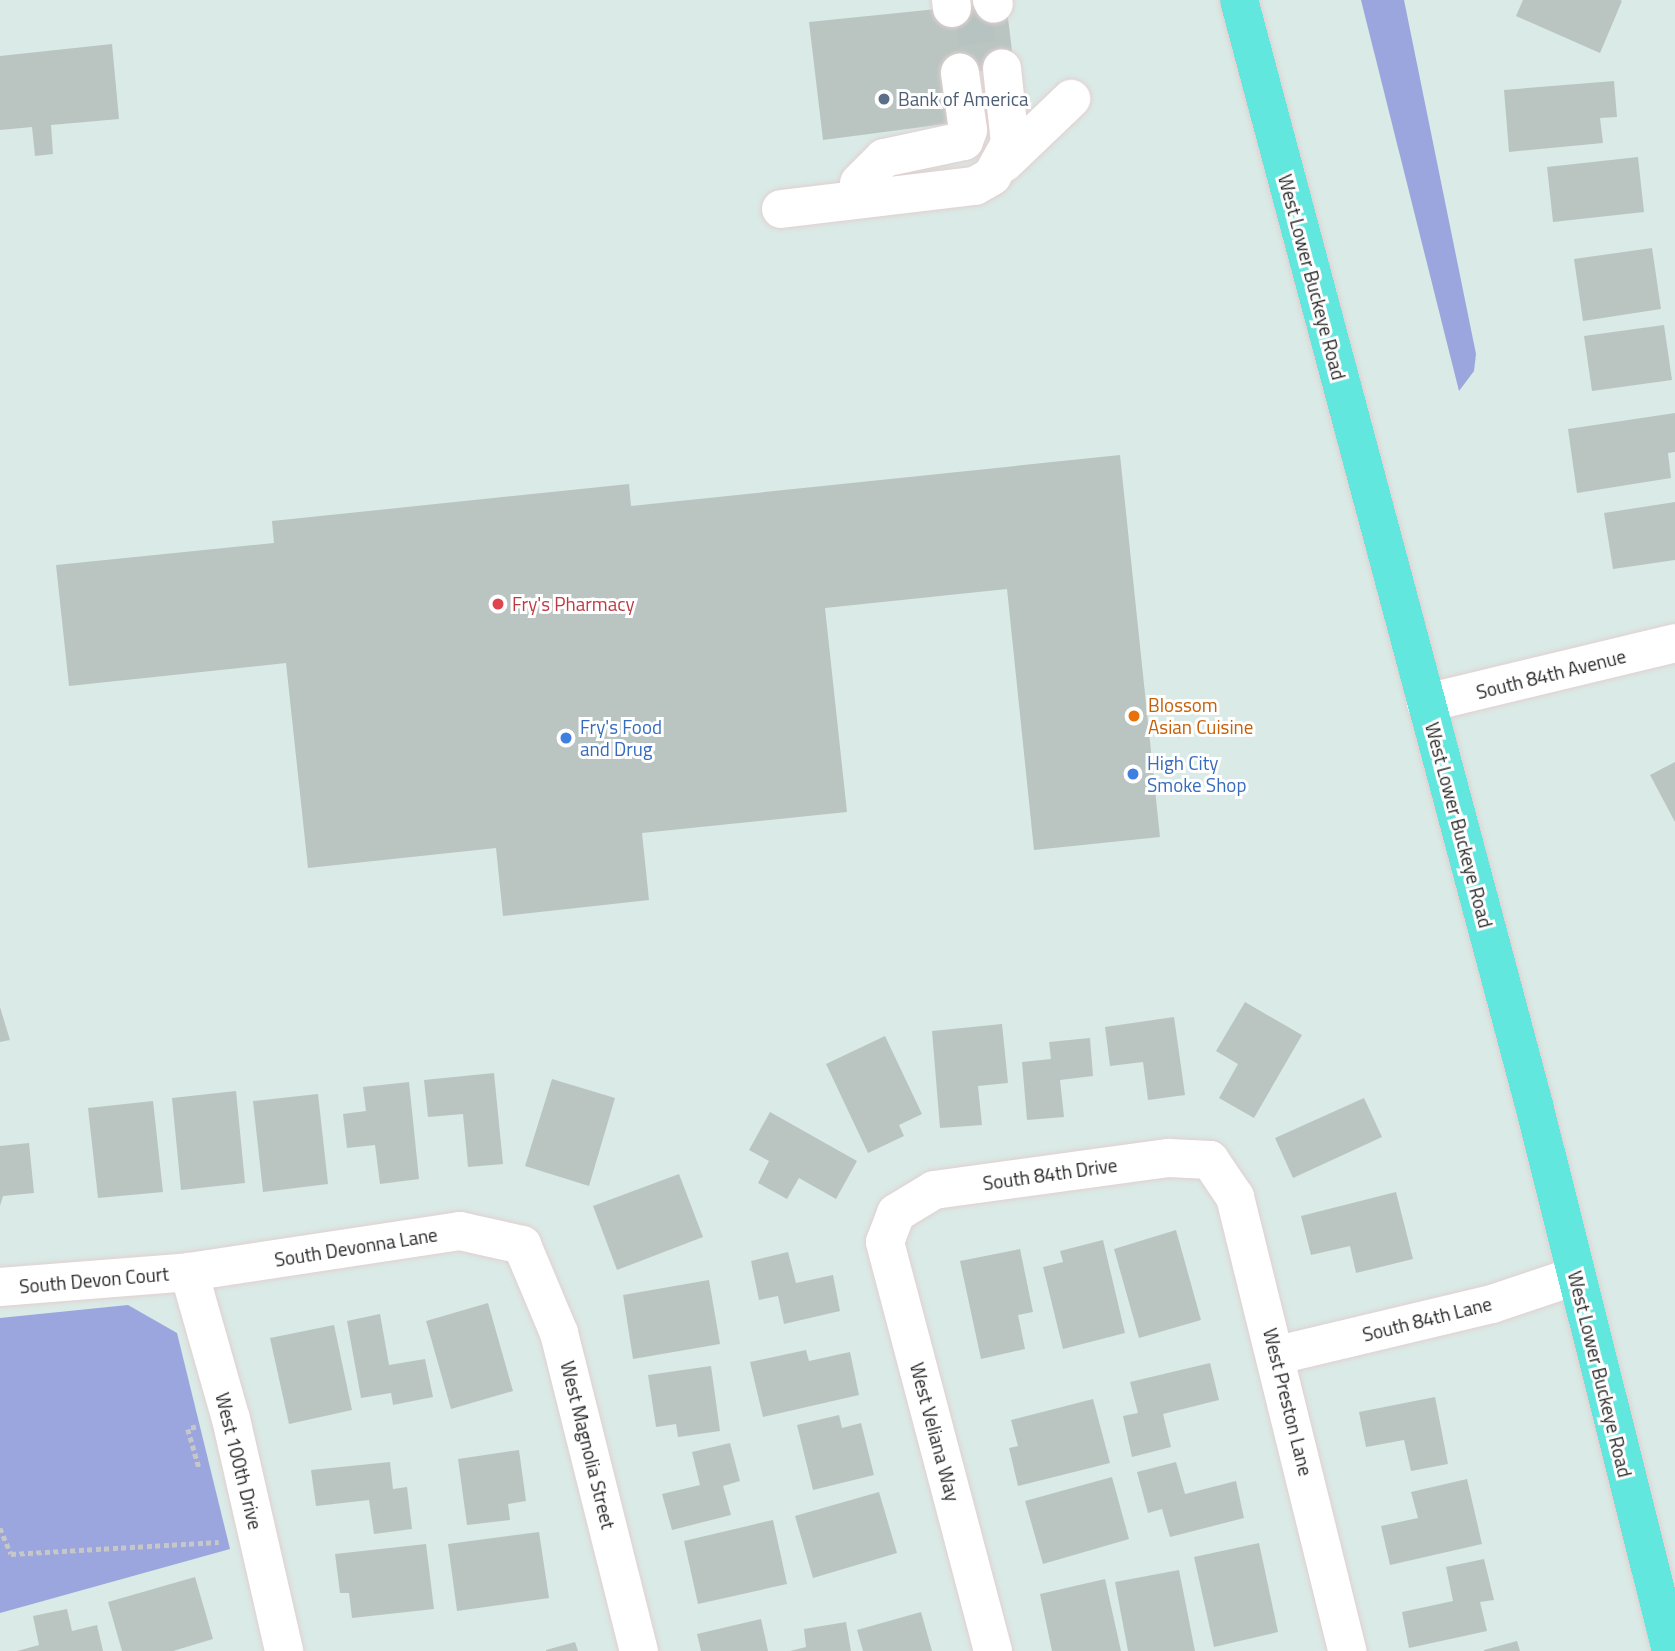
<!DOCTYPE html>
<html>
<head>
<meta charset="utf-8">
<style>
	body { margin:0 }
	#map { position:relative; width:1675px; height:1651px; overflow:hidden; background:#daeae6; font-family:"Titillium Web",sans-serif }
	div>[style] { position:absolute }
	.green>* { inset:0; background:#9aa6dd }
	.building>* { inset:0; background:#bac5c2 }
	.minor-tunnel>* { height:38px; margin-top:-19px; transform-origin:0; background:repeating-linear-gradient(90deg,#b6c3c0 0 38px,transparent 0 57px) }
	.path>* { height:4.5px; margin-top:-2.25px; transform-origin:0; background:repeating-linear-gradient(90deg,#c7c7c7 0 5px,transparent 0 8.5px) }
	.roads { filter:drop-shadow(0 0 2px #e0d0d0) drop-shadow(0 0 2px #e0d0d0) }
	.minor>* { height:38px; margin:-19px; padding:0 19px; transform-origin:19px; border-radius:19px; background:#fff }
	.major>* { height:38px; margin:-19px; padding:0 19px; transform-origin:19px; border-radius:19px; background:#62e7de }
	.dots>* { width:19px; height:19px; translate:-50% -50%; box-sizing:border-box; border:4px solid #fff; border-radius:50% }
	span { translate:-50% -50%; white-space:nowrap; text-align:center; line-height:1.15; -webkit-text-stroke:6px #fff; paint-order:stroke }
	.service-label { font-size:19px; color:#4e5e75 }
	.left { translate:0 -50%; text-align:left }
	.street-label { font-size:19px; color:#282828 }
	.health-label { font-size:19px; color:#be3a42 }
	.food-label { font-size:19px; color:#c56008 }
	.shop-label { font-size:19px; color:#366cbe }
</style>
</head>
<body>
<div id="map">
	<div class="green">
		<i style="clip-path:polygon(1361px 0,1404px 0,1476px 354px,1474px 371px,1459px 391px)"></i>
		<i style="clip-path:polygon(128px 1305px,177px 1333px,230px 1549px,0 1613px,0 1318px)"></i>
	</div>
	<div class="building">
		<i style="clip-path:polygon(1523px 0,1620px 0,1622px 1px,1600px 53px,1516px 16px)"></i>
		<i style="clip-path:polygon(1006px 2px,1014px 67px,948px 75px,953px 123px,823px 140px,809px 22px)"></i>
		<i style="clip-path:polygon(112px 44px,119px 119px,51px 125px,53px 154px,35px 156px,32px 127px,0 130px,0 56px)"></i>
		<i style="clip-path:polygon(1614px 81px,1617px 117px,1600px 118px,1603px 143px,1509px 152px,1504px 90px)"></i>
		<i style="clip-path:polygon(1638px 157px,1644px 212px,1553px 222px,1547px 167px)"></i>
		<i style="clip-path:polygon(1652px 248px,1661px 309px,1583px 321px,1574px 259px)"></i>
		<i style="clip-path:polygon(1664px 325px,1672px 380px,1592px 391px,1584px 336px)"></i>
		<i style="clip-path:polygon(1675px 413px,1675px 452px,1668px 453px,1671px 478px,1577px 493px,1568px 429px)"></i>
		<i style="clip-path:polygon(1120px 455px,1160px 837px,1034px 850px,1007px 589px,825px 608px,847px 812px,642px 833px,649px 900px,503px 916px,496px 848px,308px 868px,286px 663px,69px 686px,56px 565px,274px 543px,272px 521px,629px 484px,631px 506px)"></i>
		<i style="clip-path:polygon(1675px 502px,1675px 560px,1613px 569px,1604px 513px)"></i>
		<i style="clip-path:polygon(1675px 762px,1675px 822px,1650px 775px)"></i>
		<i style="clip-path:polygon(1245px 1002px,1302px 1035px,1254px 1118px,1219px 1098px,1238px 1064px,1216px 1051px)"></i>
		<i style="clip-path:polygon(0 1007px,10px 1040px,0 1042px)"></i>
		<i style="clip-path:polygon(1174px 1017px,1185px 1095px,1148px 1100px,1143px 1062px,1110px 1066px,1105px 1027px)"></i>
		<i style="clip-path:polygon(1002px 1024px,1008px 1083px,978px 1086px,982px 1125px,940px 1128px,932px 1031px)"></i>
		<i style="clip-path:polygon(885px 1036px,922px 1114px,899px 1125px,904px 1136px,868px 1153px,826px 1064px)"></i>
		<i style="clip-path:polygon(1090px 1038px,1093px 1076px,1060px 1080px,1064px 1117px,1027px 1120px,1022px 1062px,1051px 1059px,1049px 1042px)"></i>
		<i style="clip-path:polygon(494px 1073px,503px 1164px,468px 1167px,463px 1114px,428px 1117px,424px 1080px)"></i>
		<i style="clip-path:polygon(552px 1079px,615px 1098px,589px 1186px,525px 1166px)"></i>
		<i style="clip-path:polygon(409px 1082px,419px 1179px,380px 1184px,375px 1145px,347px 1148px,343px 1114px,366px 1111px,363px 1087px)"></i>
		<i style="clip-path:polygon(236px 1091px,245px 1183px,181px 1190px,172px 1098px)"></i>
		<i style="clip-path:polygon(318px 1094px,328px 1184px,263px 1192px,253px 1101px)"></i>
		<i style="clip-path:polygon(1364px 1098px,1382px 1137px,1293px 1178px,1275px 1138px)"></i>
		<i style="clip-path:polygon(153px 1101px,163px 1192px,98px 1198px,88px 1108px)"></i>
		<i style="clip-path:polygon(770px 1112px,857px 1161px,836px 1199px,799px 1178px,787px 1199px,758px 1183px,769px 1161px,749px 1150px)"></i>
		<i style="clip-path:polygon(29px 1143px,34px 1193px,3px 1196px,0 1206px,0 1146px)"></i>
		<i style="clip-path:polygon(679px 1174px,703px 1237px,617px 1270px,593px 1206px)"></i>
		<i style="clip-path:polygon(1396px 1192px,1413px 1259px,1356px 1273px,1350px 1246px,1311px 1255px,1301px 1216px)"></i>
		<i style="clip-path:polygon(1176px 1230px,1201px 1320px,1139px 1338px,1114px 1249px)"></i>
		<i style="clip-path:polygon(1103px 1240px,1125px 1333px,1063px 1349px,1043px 1267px,1063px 1262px,1060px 1251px)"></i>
		<i style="clip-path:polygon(1020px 1249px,1033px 1312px,1018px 1315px,1025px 1349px,981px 1359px,960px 1261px)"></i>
		<i style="clip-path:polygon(788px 1252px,796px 1283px,833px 1275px,840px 1311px,784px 1324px,778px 1296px,759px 1300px,751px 1261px)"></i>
		<i style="clip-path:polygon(709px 1280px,720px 1344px,633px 1359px,623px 1295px)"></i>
		<i style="clip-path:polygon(488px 1303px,513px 1391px,451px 1409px,426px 1321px)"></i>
		<i style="clip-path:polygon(380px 1314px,389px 1365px,425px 1359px,433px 1397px,393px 1405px,391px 1393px,361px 1398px,347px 1321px)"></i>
		<i style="clip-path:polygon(334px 1325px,352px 1410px,289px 1424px,270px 1338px)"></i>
		<i style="clip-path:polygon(806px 1350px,809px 1361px,850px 1352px,859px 1395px,763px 1417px,750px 1362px)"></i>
		<i style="clip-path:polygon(1210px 1363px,1219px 1400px,1163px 1414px,1171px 1447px,1132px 1457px,1123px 1416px,1138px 1413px,1130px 1382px)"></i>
		<i style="clip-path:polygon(711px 1366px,720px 1431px,678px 1437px,676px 1424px,656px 1427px,648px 1375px)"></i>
		<i style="clip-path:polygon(1435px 1397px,1448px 1464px,1411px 1471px,1404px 1440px,1366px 1447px,1359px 1412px)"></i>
		<i style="clip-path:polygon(1093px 1399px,1110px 1463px,1018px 1486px,1009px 1448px,1018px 1446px,1011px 1420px)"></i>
		<i style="clip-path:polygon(839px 1415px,842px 1428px,861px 1423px,874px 1475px,813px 1490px,797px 1425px)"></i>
		<i style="clip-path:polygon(730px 1443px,740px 1481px,723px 1486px,731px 1515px,672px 1530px,662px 1494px,700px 1485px,692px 1452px)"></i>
		<i style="clip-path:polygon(519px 1450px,526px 1501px,508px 1504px,510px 1520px,467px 1525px,458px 1459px)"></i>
		<i style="clip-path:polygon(390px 1462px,393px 1489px,407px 1487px,412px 1529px,374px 1534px,369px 1500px,316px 1506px,311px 1470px)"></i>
		<i style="clip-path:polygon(1176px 1462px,1185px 1494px,1236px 1481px,1244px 1518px,1170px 1537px,1162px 1509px,1148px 1513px,1137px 1472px)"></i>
		<i style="clip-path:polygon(1112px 1477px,1129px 1539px,1043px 1564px,1025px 1501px)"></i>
		<i style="clip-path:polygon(1467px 1479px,1482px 1544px,1390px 1565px,1381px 1526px,1418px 1518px,1411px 1492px)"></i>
		<i style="clip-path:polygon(879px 1492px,897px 1553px,813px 1578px,795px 1516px)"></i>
		<i style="clip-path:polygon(773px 1520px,787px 1584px,698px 1604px,684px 1541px)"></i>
		<i style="clip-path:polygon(539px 1532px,549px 1598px,457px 1611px,448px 1544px)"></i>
		<i style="clip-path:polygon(1259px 1543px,1278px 1632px,1214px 1647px,1194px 1557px)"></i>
		<i style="clip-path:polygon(426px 1544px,434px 1609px,352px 1618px,349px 1593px,340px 1593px,335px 1554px)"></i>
		<i style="clip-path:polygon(1484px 1559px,1494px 1600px,1480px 1602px,1487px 1631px,1409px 1648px,1402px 1612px,1453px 1601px,1446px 1567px)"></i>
		<i style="clip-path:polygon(1179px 1570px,1195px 1651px,1128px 1651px,1115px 1582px)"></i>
		<i style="clip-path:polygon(195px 1577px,213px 1639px,173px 1651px,122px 1651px,108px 1602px)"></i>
		<i style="clip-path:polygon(1105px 1579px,1121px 1651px,1052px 1651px,1040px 1594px)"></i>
		<i style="clip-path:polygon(67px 1609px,72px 1631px,97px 1625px,103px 1651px,17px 1651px,39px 1645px,33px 1616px)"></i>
		<i style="clip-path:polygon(921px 1612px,932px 1651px,863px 1651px,857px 1630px)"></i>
		<i style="clip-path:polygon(761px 1619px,768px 1651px,701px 1651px,697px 1634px)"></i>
		<i style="clip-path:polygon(846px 1622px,851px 1651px,790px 1651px,806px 1647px,804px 1629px)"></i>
		<i style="clip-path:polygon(1517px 1641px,1520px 1651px,1484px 1651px,1484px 1650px)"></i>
		<i style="clip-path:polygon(575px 1642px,578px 1651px,546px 1651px,546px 1650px)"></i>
	</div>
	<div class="minor-tunnel">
		<i style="left:973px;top:6px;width:65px;rotate:83.9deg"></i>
	</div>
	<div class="path">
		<i style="left:196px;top:1427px;width:8px;rotate:166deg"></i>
		<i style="left:188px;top:1429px;width:40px;rotate:74deg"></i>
		<i style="left:0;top:1528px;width:28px;rotate:67deg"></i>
		<i style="left:11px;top:1554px;width:208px;rotate:-3.3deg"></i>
	</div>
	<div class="roads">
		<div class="minor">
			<i style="left:951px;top:0;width:8px;rotate:83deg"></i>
			<i style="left:992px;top:0;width:4px;rotate:63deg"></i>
			<i style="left:1004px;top:163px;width:93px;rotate:-43.7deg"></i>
			<i style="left:859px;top:183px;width:35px;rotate:-45deg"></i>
			<i style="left:884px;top:158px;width:82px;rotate:-12deg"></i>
			<i style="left:964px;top:141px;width:12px;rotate:-70deg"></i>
			<i style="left:968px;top:130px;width:58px;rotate:-98deg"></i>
			<i style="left:781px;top:209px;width:195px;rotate:-6.8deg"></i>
			<i style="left:975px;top:186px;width:20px;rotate:-30deg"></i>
			<i style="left:992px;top:176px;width:38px;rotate:-61deg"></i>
			<i style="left:1010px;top:143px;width:75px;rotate:-96.1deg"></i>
			<i style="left:1426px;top:703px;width:256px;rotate:-13.5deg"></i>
			<i style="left:189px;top:1272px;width:153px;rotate:74.1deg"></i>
			<i style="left:231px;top:1419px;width:238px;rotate:77.1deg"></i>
			<i style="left:0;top:1287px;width:190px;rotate:-4.5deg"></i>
			<i style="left:189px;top:1272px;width:274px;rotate:-8.6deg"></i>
			<i style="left:460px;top:1231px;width:64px;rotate:12.7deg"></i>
			<i style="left:522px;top:1245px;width:95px;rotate:67.2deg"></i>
			<i style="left:559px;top:1333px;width:328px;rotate:75.9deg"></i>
			<i style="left:1278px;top:1355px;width:220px;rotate:-13.4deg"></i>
			<i style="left:1492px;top:1304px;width:88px;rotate:-18.6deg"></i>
			<i style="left:993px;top:1651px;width:423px;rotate:-104.8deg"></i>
			<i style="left:885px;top:1242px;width:31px;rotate:-69deg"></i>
			<i style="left:896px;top:1213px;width:44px;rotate:-31.2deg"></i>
			<i style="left:934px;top:1190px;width:237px;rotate:-7.8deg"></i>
			<i style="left:1169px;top:1158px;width:41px;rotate:2.8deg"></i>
			<i style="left:1210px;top:1160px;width:45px;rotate:56deg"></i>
			<i style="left:1235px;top:1197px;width:468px;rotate:76.1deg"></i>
		</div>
		<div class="major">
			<i style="left:1239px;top:0;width:1144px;rotate:75.05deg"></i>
			<i style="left:1534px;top:1105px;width:563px;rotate:75.91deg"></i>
		</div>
	</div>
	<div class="dots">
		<i style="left:884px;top:99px;background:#5c6f8a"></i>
		<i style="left:498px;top:604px;background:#e0444e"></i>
		<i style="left:1134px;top:716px;background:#e8710a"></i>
		<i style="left:566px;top:738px;background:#3f7fe0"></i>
		<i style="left:1133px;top:774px;background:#3f7fe0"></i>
	</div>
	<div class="service-label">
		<span class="left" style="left:898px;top:99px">Bank of America</span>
	</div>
	<div class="street-label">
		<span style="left:1312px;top:277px;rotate:75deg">West Lower Buckeye Road</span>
		<span style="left:1551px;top:674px;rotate:-14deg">South 84th Avenue</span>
		<span style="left:1459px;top:825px;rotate:75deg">West Lower Buckeye Road</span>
		<span style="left:1050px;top:1174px;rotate:-8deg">South 84th Drive</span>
		<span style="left:356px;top:1247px;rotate:-9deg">South Devonna Lane</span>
		<span style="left:94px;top:1280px;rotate:-5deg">South Devon Court</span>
		<span style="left:1427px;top:1319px;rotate:-14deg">South 84th Lane</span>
		<span style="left:1600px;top:1374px;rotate:76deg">West Lower Buckeye Road</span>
		<span style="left:1288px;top:1402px;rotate:76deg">West Preston Lane</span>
		<span style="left:935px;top:1432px;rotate:75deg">West Veliana Way</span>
		<span style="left:588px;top:1445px;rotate:76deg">West Magnolia Street</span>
		<span style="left:239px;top:1461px;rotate:76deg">West 100th Drive</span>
	</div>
	<div class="health-label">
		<span class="left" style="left:512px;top:604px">Fry's Pharmacy</span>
	</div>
	<div class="food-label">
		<span class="left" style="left:1148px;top:716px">Blossom<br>Asian Cuisine</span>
	</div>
	<div class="shop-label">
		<span class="left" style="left:580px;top:738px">Fry's Food<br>and Drug</span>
		<span class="left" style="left:1147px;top:774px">High City<br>Smoke Shop</span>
	</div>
</div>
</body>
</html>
